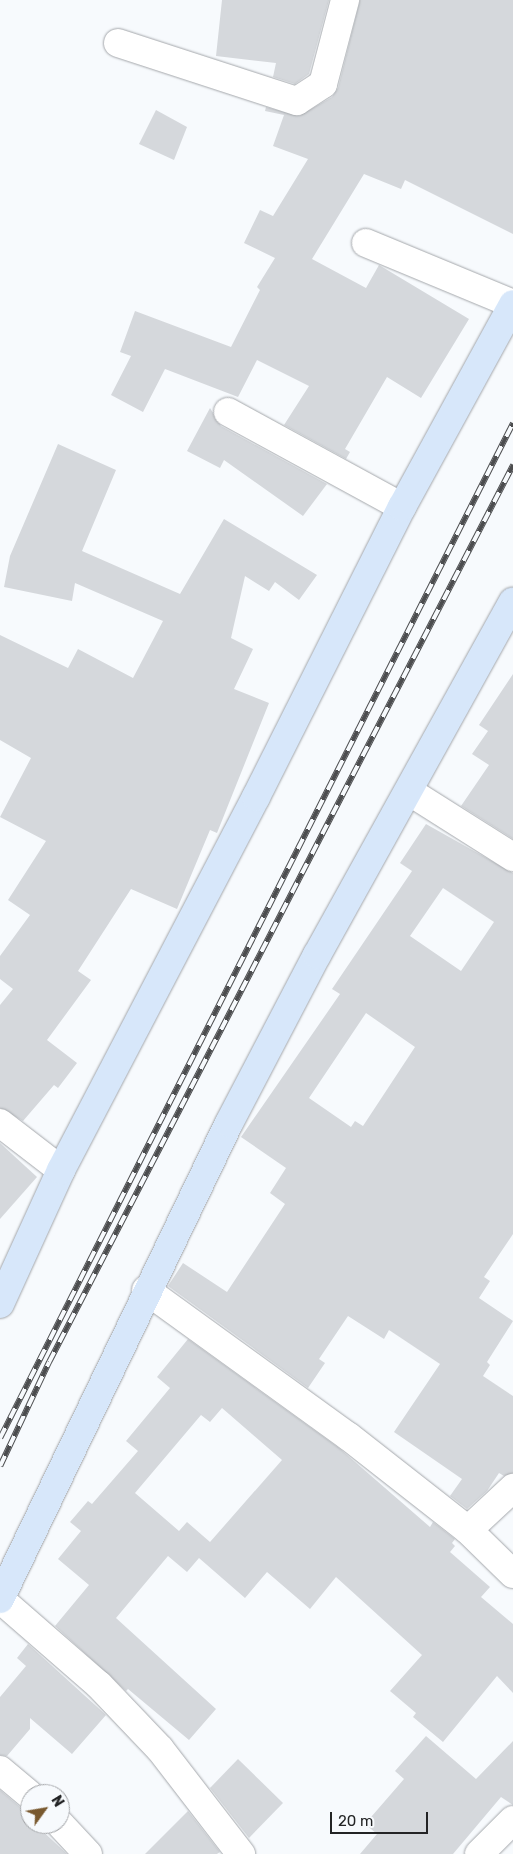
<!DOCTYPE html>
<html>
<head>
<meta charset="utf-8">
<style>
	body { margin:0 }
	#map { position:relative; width:513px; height:1854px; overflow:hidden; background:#f7fafd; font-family:Rubik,sans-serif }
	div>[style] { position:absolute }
	.building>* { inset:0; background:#d5d8dc }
	.roads { filter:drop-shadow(0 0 1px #a4a7ab) drop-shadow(0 0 1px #a4a7ab) }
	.street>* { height:28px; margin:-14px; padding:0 14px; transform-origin:14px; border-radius:14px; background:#fff }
	.secondary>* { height:28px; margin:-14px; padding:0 14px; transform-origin:14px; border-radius:14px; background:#d7e7fa }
	.rail>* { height:5.5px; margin-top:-2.75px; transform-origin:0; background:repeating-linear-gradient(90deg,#f7fafd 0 11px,#4c4d4f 0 22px); box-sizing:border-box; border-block:1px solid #4c4d4f }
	span { translate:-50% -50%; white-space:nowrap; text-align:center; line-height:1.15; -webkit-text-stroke:4px #f7fafd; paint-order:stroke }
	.north { position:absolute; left:20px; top:1784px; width:50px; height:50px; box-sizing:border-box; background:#f7fafd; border:1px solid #a2a4a7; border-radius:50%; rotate:58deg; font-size:14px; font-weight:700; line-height:20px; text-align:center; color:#232425 }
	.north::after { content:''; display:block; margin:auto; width:18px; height:22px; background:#79592f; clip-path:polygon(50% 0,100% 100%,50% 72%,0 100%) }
	.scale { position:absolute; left:330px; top:1812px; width:98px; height:22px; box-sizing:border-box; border:2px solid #232425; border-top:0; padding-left:6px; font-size:15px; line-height:18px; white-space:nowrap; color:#232425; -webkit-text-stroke:4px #f7fafd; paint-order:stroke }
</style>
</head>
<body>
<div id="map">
	<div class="building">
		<i style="clip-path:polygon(222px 0,329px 0,309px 74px,295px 84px,273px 77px,276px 63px,216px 56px)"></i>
		<i style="clip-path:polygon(360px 0,513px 0,513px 234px,405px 180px,401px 189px,364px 174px,312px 259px,366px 288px,379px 265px,469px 319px,421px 398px,387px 377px,345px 449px,350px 452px,346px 459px,284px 425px,309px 386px,257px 360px,238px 397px,165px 369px,143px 412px,111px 395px,131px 356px,120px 352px,135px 311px,231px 347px,260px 290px,257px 287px,275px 258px,244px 243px,260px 210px,273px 216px,308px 159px,273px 146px,284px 115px,265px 111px,266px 107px,299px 116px,332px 97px,338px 88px)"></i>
		<i style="clip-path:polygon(156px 110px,187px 127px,174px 160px,139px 144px)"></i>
		<i style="clip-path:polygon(210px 408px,221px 426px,327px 484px,303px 516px,224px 460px,220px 468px,187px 451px)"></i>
		<i style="clip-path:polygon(58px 444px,116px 470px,82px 551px,180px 594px,224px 519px,317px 575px,299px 600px,275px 582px,269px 591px,245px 576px,231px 638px,253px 649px,234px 689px,269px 703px,217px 833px,210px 830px,177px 909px,131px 889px,78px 971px,91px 980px,47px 1040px,77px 1063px,58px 1088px,54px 1085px,23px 1121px,0 1108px,0 1005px,13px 989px,0 979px,0 956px,30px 915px,8px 900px,46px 841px,0 817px,31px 758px,0 740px,0 635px,68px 668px,78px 649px,133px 678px,163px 621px,75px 583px,72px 601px,4px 587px,10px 556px)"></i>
		<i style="clip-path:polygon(513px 674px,513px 839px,461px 806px,489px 765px,472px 754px,488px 731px,479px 725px)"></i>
		<i style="clip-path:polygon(evenodd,426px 824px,513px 873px,513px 1234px,484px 1277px,490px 1281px,479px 1298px,513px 1321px,487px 1362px,490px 1365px,483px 1376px,513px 1396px,513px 1473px,504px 1476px,499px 1473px,487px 1491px,467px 1509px,450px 1496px,462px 1479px,394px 1432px,440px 1364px,389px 1330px,384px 1339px,348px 1316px,319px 1359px,325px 1363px,308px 1388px,168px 1286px,183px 1263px,227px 1292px,285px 1204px,270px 1193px,286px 1168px,241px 1137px,340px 994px,332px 989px,412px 871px,400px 863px,426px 824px,443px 888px,494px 922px,461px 971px,410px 936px,443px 888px,426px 824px,366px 1013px,415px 1047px,363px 1126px,355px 1121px,351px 1127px,309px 1098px,366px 1013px)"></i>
		<i style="clip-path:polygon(0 1143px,37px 1177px,0 1219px)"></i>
		<i style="clip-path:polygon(evenodd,188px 1339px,339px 1448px,430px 1527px,433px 1522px,455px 1539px,452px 1543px,455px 1546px,450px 1552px,490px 1587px,481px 1597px,513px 1624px,513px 1693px,497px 1676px,443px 1742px,413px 1717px,416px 1713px,390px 1691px,422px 1655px,336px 1577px,310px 1609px,267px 1572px,245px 1598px,199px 1558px,187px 1572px,168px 1556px,116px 1618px,216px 1709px,189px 1740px,128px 1689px,126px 1691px,55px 1626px,89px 1585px,58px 1559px,81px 1531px,70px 1522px,88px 1501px,92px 1504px,138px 1451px,126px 1441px,170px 1388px,157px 1377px,188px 1339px,222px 1408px,282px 1460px,210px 1542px,187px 1522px,179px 1531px,135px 1493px,201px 1415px,210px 1422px,222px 1408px)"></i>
		<i style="clip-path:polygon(28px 1644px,106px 1715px,72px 1754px,30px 1718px,30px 1729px,7px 1756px,0 1755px,0 1697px,26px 1666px,17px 1658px)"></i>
		<i style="clip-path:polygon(426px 1736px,476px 1779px,513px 1741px,513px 1805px,501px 1797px,453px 1854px,360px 1854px,377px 1834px,365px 1824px,404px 1779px,395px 1771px)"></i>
		<i style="clip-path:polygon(238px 1759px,283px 1803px,249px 1838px,210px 1788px)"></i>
		<i style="clip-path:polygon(0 1790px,20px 1807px,30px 1810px,30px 1824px,35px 1824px,67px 1854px,0 1854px)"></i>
		<i style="clip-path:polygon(188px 1811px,220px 1852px,217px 1854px,145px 1854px)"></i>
	</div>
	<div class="roads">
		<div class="street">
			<i style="left:118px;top:43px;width:188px;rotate:18deg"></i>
			<i style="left:297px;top:101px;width:31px;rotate:-33deg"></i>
			<i style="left:323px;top:84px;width:87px;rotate:-75.3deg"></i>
			<i style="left:366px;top:243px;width:159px;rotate:22.5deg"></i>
			<i style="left:228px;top:412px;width:198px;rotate:28.6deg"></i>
			<i style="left:410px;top:792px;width:122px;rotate:32.3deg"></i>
			<i style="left:0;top:1123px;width:77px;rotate:37.6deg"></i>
			<i style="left:146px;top:1290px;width:249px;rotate:35.9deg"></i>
			<i style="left:348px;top:1436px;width:152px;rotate:38.1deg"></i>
			<i style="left:468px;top:1530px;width:63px;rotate:44.4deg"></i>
			<i style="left:468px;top:1530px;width:62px;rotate:-43deg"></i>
			<i style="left:0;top:1599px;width:131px;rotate:41deg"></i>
			<i style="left:99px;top:1685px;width:88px;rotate:46.4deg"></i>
			<i style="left:160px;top:1749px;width:133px;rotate:52.4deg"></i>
			<i style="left:0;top:1770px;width:39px;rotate:40deg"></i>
			<i style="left:60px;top:1824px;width:41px;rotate:47deg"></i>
			<i style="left:479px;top:1854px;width:48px;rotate:-45deg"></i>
		</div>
		<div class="secondary">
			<i style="left:0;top:1304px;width:147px;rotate:-65.5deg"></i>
			<i style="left:61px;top:1170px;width:421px;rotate:-62.4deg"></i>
			<i style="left:256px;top:797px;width:325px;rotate:-63.3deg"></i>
			<i style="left:402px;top:507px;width:231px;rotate:-61.3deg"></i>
			<i style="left:0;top:1599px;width:528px;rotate:-64.31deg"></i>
			<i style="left:229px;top:1123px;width:190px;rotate:-62.4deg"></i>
			<i style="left:317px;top:955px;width:404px;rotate:-61deg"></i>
		</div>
	</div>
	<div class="rail">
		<i style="left:0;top:1438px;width:1137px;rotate:-63.19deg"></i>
		<i style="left:0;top:1466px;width:115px;rotate:-64.8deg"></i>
		<i style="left:49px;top:1362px;width:1010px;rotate:-62.65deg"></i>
	</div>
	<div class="north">N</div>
	<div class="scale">20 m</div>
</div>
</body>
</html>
